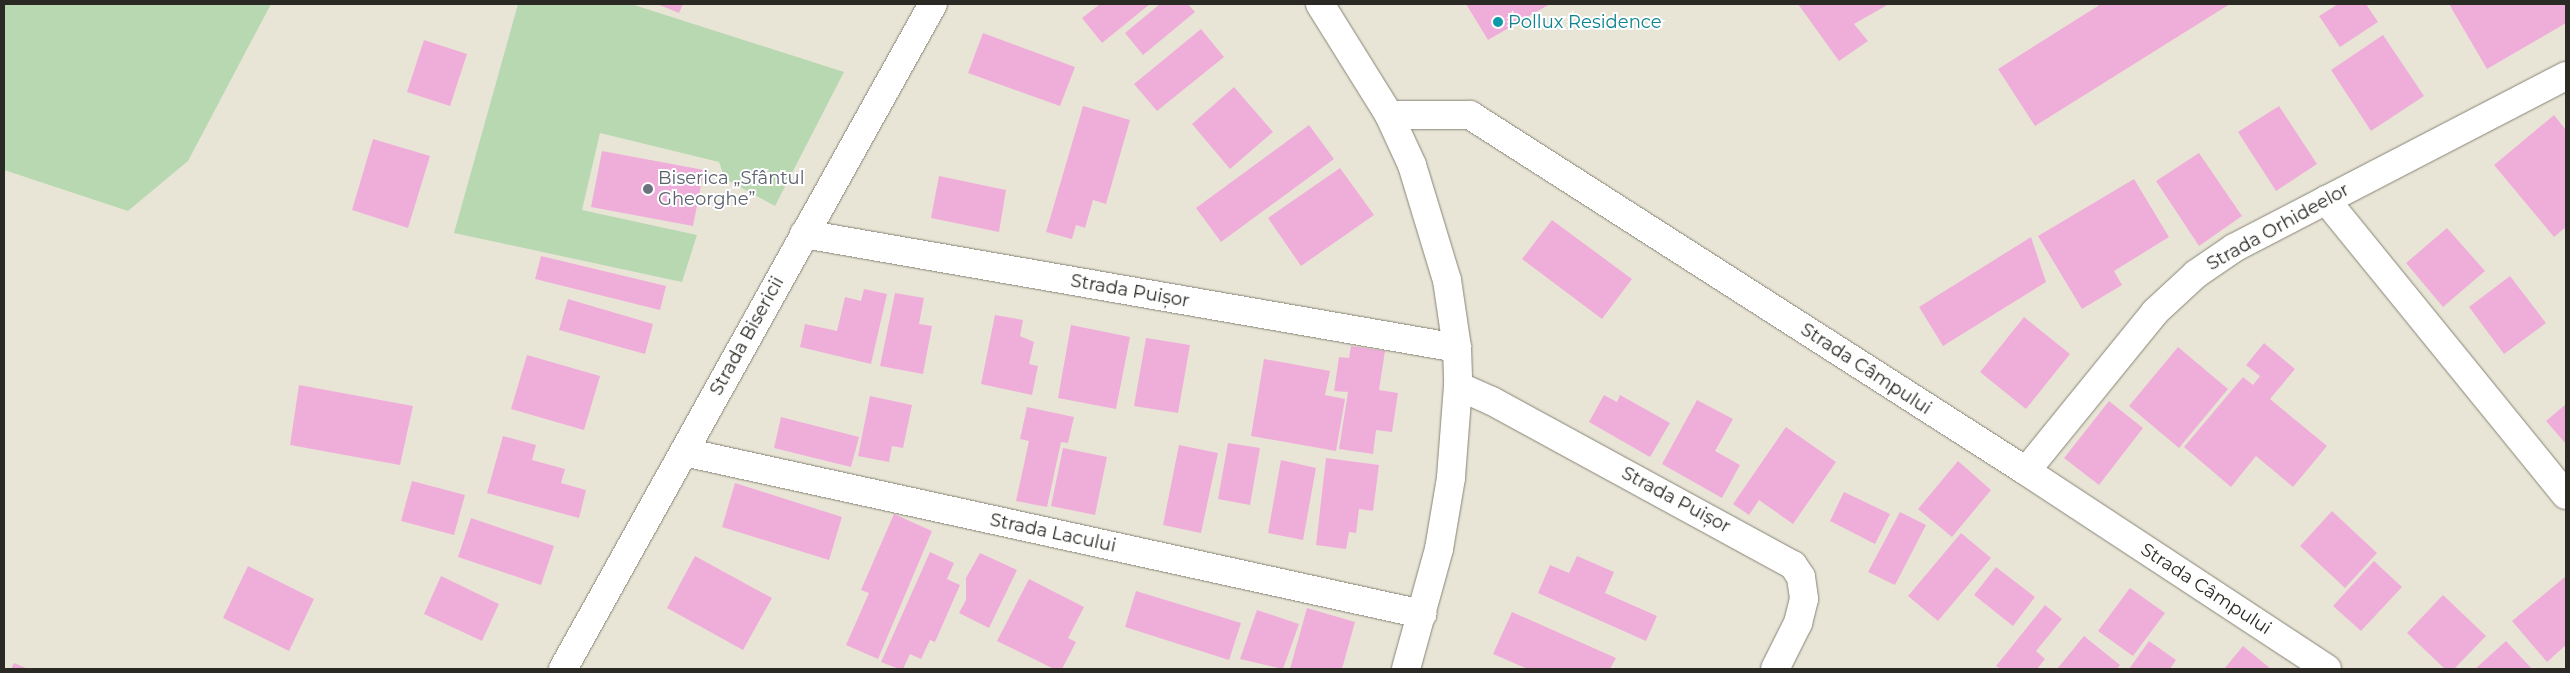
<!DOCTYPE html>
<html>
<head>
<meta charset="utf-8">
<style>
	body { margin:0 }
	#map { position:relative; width:2570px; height:673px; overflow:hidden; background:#e9e5d6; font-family:Montserrat,sans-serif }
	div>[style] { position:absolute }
	.green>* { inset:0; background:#b8d8b2 }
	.building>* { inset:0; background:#efaeda }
	.roads { filter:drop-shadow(0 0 1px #878477) drop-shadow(0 0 1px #878477) }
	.street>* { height:28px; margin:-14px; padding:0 14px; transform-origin:14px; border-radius:14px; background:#fff }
	.secondary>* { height:28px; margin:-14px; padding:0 14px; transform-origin:14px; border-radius:14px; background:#fff }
	.dots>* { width:14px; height:14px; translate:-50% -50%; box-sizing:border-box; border:2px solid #fff; border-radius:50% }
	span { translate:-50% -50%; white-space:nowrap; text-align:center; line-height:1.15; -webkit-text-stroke:4px #fff; paint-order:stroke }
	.culture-label { font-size:18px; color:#0d838f }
	.left { translate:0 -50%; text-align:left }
	.worship-label { font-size:18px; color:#5b616d }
	.street-label { font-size:18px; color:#2a2923 }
	.frame { position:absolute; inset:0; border:5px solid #2a2923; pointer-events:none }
</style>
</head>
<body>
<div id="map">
	<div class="green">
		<i style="clip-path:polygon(4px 4px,271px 4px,188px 161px,128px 211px,4px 170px)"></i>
		<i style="clip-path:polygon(518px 4px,631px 4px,844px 72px,775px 206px,725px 179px,719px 162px,600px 133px,582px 210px,697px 235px,682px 282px,454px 233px)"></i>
	</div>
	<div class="building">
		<i style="clip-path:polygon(657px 4px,683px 4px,679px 13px)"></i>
		<i style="clip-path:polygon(1100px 4px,1150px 4px,1102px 43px,1082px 18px)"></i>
		<i style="clip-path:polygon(1160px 4px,1188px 4px,1195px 12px,1143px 55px,1125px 33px)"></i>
		<i style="clip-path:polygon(1466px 4px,1550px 4px,1488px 40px)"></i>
		<i style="clip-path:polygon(1798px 4px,1889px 4px,1854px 24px,1868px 41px,1839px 61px)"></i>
		<i style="clip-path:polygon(2101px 4px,2230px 4px,2035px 126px,1998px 69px)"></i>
		<i style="clip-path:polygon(2338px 4px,2366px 4px,2378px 22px,2340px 47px,2319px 16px)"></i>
		<i style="clip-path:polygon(2449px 4px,2566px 4px,2566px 23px,2487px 69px)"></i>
		<i style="clip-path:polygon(1201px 29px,1224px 57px,1157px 111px,1134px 84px)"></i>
		<i style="clip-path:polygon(983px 33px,1075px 67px,1060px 106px,968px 73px)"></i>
		<i style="clip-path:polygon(2383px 35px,2424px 96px,2371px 131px,2331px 70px)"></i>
		<i style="clip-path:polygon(424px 40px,467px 54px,450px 106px,407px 92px)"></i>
		<i style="clip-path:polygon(1234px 87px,1273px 132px,1230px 169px,1192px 124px)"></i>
		<i style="clip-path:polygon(1083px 106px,1130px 120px,1106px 204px,1093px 200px,1085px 228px,1076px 225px,1072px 239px,1046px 232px)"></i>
		<i style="clip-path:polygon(2279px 106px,2317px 164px,2276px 191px,2238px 132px)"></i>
		<i style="clip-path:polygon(2554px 115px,2566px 130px,2566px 227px,2554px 237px,2494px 165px)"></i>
		<i style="clip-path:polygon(1309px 125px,1334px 159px,1221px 242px,1196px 208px)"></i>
		<i style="clip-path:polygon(373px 139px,430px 156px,408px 228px,352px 210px)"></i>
		<i style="clip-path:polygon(602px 151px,704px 170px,693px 226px,591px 207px)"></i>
		<i style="clip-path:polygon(2199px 153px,2242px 216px,2199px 246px,2156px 181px)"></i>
		<i style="clip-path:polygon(1340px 168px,1374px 215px,1301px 266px,1268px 218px)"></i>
		<i style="clip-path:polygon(939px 176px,1006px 190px,999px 232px,931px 218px)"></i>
		<i style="clip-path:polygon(2134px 179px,2169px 237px,2114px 271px,2122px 285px,2082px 309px,2038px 236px)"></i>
		<i style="clip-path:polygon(1552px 220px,1632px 279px,1602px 319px,1522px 259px)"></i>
		<i style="clip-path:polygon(2447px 228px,2485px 271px,2443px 307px,2406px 263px)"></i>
		<i style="clip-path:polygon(2031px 237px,2046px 282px,1943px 346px,1919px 307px)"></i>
		<i style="clip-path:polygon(541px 256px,666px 286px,660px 310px,535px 279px)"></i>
		<i style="clip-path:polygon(2510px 276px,2546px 323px,2504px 354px,2469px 307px)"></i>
		<i style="clip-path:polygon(864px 289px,887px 294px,871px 364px,800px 347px,805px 324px,837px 331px,845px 297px,861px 301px)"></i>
		<i style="clip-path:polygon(895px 293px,924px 298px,919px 324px,932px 326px,923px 374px,880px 366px)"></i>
		<i style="clip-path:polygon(568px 299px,653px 324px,645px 354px,559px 330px)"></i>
		<i style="clip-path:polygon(995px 315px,1023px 320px,1020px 336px,1034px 342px,1029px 364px,1038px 366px,1032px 395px,981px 384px)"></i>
		<i style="clip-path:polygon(2024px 317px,2070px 354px,2026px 409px,1980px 372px)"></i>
		<i style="clip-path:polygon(1071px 325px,1130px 337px,1116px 409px,1058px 398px)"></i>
		<i style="clip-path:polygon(1146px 338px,1190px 345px,1178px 413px,1134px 406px)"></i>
		<i style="clip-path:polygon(2264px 343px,2295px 369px,2270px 399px,2327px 446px,2293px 487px,2256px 456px,2231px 487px,2184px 447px,2243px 377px,2253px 385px,2260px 376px,2246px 365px)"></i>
		<i style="clip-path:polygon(1351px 346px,1385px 351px,1379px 390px,1398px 393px,1392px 432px,1376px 430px,1373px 454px,1339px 449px,1348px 392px,1334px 391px,1339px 357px,1349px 358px)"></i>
		<i style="clip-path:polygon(2178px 347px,2228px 389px,2179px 448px,2129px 406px)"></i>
		<i style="clip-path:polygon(527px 355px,600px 376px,584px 430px,511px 409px)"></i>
		<i style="clip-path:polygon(1264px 359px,1330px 371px,1325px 395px,1345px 399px,1336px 451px,1251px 436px)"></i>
		<i style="clip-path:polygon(299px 385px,413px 406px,400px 465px,290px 445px)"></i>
		<i style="clip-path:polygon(1604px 395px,1617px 402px,1620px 395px,1670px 423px,1650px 457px,1589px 422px)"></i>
		<i style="clip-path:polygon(870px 396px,912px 405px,903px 448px,892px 446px,889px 462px,858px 456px)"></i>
		<i style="clip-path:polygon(1697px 400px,1733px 419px,1715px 451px,1740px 465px,1722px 498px,1662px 464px)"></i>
		<i style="clip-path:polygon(2109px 401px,2143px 428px,2099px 485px,2064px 458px)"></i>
		<i style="clip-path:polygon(2566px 404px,2566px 444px,2546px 421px)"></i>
		<i style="clip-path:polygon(1027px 407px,1074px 417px,1068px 443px,1061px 442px,1047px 507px,1016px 501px,1029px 441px,1020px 439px)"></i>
		<i style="clip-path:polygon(781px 417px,859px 437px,851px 467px,774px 448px)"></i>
		<i style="clip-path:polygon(1786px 427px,1836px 462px,1793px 524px,1759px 500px,1749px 515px,1733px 504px)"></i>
		<i style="clip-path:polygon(503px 436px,536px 445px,532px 460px,565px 469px,561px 483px,586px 490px,579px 518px,487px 493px)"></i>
		<i style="clip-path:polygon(1228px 443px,1260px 448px,1250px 505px,1218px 499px)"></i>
		<i style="clip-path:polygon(1179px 445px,1218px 453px,1201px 533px,1163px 525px)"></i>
		<i style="clip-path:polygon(1063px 448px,1107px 457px,1095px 515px,1051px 506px)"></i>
		<i style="clip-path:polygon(1326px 458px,1379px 465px,1373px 511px,1359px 509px,1356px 533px,1349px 532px,1346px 549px,1316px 545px)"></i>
		<i style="clip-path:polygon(1281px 460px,1316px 468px,1303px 540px,1268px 533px)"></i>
		<i style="clip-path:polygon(1958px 461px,1991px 490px,1952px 537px,1918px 509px)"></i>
		<i style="clip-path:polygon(412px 481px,465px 495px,454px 535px,401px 521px)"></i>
		<i style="clip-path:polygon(735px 483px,842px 517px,829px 560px,722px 527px)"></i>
		<i style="clip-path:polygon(1844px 492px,1890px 514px,1875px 544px,1830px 521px)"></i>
		<i style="clip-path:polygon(2332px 511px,2377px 553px,2345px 588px,2300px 546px)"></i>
		<i style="clip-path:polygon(1900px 512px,1926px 525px,1895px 585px,1868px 572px)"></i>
		<i style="clip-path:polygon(894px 514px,932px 531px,878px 659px,846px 645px,869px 593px,861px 590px)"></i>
		<i style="clip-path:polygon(471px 518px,554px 546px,541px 585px,458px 557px)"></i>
		<i style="clip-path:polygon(1961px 533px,1991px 558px,1938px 621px,1908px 596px)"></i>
		<i style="clip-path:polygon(930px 552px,954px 563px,947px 579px,960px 585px,935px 642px,930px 640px,921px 659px,910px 654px,903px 669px,899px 669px,881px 662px)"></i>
		<i style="clip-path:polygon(980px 553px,1017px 570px,989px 628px,959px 613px,966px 600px,966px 578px)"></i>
		<i style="clip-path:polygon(695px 556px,772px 598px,743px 650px,667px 608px)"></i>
		<i style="clip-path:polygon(1577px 556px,1614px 572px,1605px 593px,1657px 616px,1646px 641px,1538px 593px,1550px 565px,1569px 573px)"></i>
		<i style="clip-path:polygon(2374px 561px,2402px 587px,2361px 631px,2333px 606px)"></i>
		<i style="clip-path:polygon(248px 566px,314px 599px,289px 651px,223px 618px)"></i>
		<i style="clip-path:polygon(1996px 567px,2035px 597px,2013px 626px,1974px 595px)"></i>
		<i style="clip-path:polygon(441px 576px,499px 604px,482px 641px,424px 614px)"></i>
		<i style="clip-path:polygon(2566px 576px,2566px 645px,2547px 662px,2512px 621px)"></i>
		<i style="clip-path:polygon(1029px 579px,1084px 607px,1068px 638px,1076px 642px,1062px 669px,1054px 669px,997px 641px)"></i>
		<i style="clip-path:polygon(2130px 588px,2165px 613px,2133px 656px,2098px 631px)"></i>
		<i style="clip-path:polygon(1136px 591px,1241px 623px,1229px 660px,1125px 627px)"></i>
		<i style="clip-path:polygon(2443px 595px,2486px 636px,2454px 669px,2445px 669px,2407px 633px)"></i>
		<i style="clip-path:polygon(2045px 605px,2062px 619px,2036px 651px,2045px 659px,2037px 669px,2001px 669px,1996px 666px)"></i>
		<i style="clip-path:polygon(1307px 608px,1355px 622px,1342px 669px,1290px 669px)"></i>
		<i style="clip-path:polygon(1257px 610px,1299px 624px,1283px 669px,1240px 659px)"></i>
		<i style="clip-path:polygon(1512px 612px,1616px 658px,1610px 669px,1528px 669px,1493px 654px)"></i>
		<i style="clip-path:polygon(2084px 636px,2120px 665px,2117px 669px,2057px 669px)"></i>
		<i style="clip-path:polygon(2149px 641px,2176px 660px,2170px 669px,2129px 669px)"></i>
		<i style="clip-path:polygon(2506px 641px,2532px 669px,2475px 669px)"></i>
		<i style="clip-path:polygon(2243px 646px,2271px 669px,2224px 669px)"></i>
		<i style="clip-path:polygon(14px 663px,28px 669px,11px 669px)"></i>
	</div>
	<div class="roads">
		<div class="street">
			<i style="left:2326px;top:200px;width:380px;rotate:50.9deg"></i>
			<i style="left:804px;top:234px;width:663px;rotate:9.9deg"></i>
			<i style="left:1458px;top:386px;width:37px;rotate:24deg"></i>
			<i style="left:1492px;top:401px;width:343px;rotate:28.6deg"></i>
			<i style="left:1793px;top:565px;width:14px;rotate:56deg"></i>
			<i style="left:1801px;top:577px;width:22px;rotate:82deg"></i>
			<i style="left:1804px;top:599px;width:25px;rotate:104deg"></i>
			<i style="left:1798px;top:623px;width:51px;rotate:116.6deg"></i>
			<i style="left:684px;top:452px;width:756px;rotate:12.38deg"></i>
			<i style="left:2026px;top:471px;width:205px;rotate:-50.9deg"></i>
			<i style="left:2155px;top:312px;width:56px;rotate:-42.8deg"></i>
			<i style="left:2196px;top:274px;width:46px;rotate:-34.4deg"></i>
			<i style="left:2234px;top:248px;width:374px;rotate:-27.4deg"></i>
			<i style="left:563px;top:669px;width:761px;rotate:-60.91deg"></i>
		</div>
		<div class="secondary">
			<i style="left:1320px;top:4px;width:131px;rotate:58.1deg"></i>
			<i style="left:1389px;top:115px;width:55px;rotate:65.3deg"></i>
			<i style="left:1412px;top:165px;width:120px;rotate:73.1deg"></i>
			<i style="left:1447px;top:280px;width:69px;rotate:81.6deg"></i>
			<i style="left:1457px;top:348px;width:38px;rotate:88deg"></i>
			<i style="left:1458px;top:386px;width:92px;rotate:94.4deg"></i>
			<i style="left:1451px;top:478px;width:72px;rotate:99.6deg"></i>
			<i style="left:1439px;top:549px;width:124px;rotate:105.4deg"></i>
			<i style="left:1389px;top:115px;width:81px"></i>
			<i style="left:1470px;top:115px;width:660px;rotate:32.63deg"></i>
			<i style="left:2026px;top:471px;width:360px;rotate:33.3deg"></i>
		</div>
	</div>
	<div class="dots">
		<i style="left:1498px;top:22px;background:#0f9aa8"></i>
		<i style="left:648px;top:189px;background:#6b7280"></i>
	</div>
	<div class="culture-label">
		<span class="left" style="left:1508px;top:22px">Pollux Residence</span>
	</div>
	<div class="worship-label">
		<span class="left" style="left:658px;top:189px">Biserica „Sfântul<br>Gheorghe”</span>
	</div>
	<div class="street-label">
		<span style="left:2278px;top:227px;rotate:-29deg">Strada Orhideelor</span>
		<span style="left:1130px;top:291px;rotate:10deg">Strada Puișor</span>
		<span style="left:747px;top:336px;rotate:-61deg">Strada Bisericii</span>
		<span style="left:1866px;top:369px;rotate:33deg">Strada Câmpului</span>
		<span style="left:1676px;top:500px;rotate:28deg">Strada Puișor</span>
		<span style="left:1053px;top:533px;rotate:12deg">Strada Lacului</span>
		<span style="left:2206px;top:589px;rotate:33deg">Strada Câmpului</span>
	</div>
	<div class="frame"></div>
</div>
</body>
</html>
